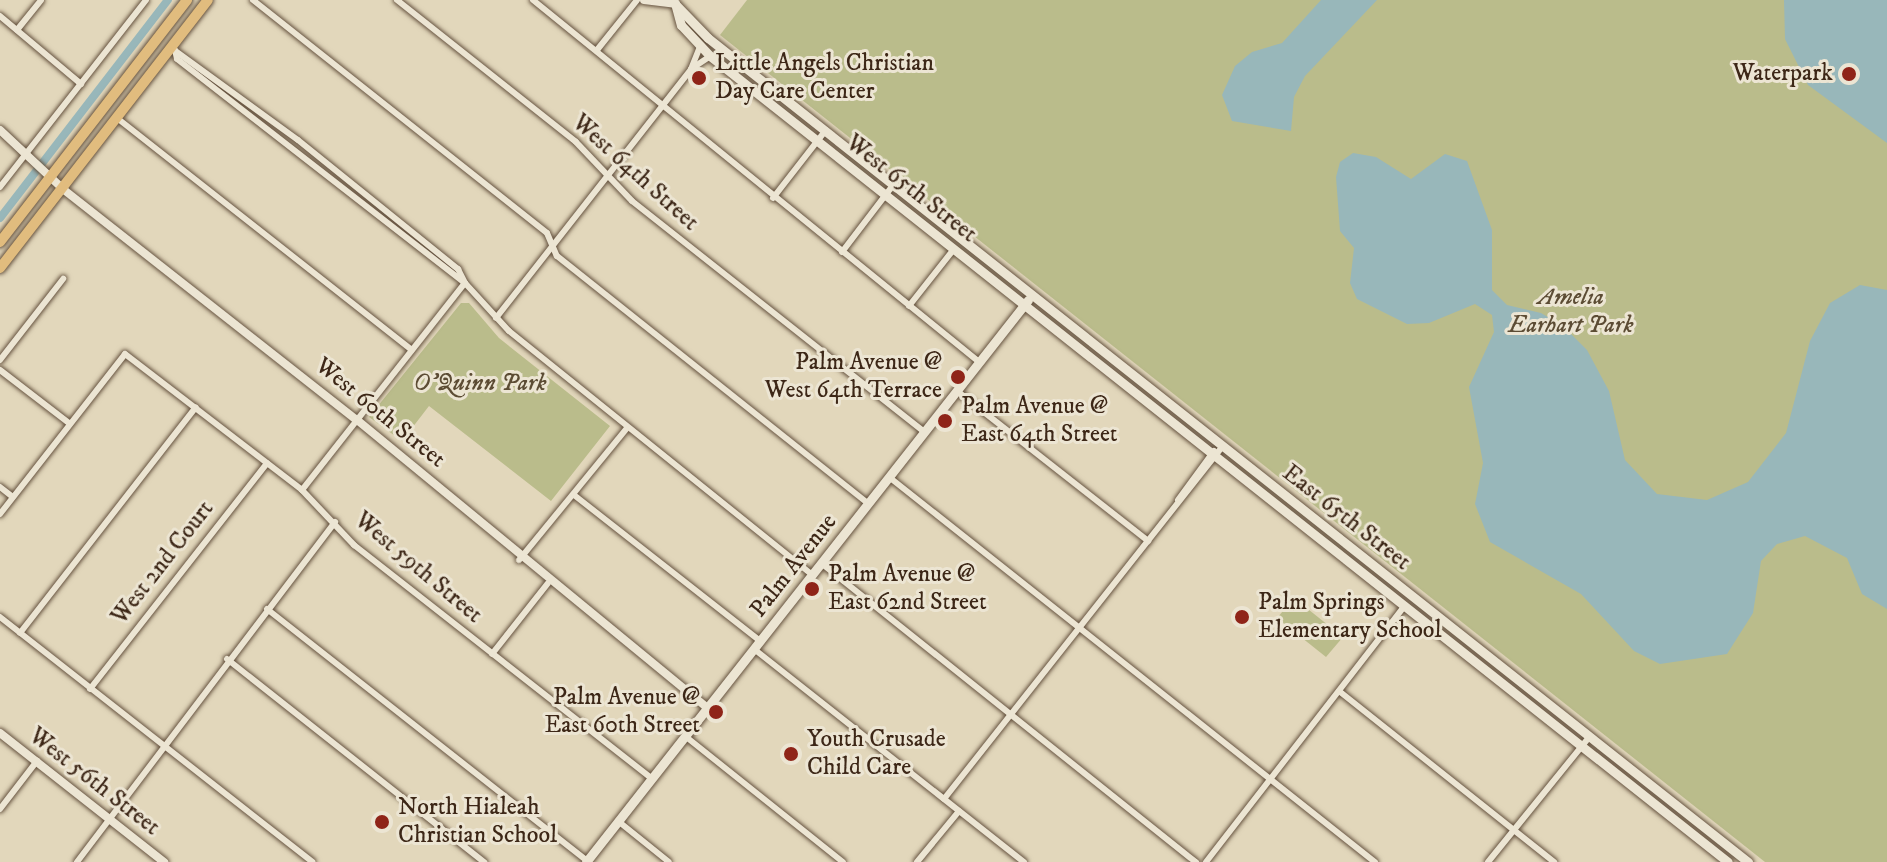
<!DOCTYPE html>
<html>
<head>
<meta charset="utf-8">
<style>
	body { margin:0 }
	#map { position:relative; width:1887px; height:862px; overflow:hidden; background:#e2d7bb; font-family:"IM FELL DW Pica",serif }
	div>[style] { position:absolute }
	.green>* { inset:0; background:#babc8b }
	.water>* { inset:0; background:#98b7ba }
	.canal>* { height:8px; margin:-4px; padding:0 4px; transform-origin:4px; border-radius:4px; background:#98b7ba }
	.roads { filter:drop-shadow(0 0 2px #665340) drop-shadow(0 0 2px #665340) }
	.minor>* { height:6px; margin:-3px; padding:0 3px; transform-origin:3px; border-radius:3px; background:#ece5d3 }
	.tertiary>* { height:8px; margin:-4px; padding:0 4px; transform-origin:4px; border-radius:4px; background:#ece5d3 }
	.secondary>* { height:9px; margin:-4.5px; padding:0 4.5px; transform-origin:4.5px; border-radius:4.5px; background:#ece5d3 }
	.primary>* { height:10px; margin:-5px; padding:0 5px; transform-origin:5px; border-radius:5px; background:#e1bc7e }
	.dots>* { width:22px; height:22px; translate:-50% -50%; box-sizing:border-box; border:4px solid #ece5d3; border-radius:50% }
	span { translate:-50% -50%; white-space:nowrap; text-align:center; line-height:1.15; -webkit-text-stroke:6px #ece5d3; paint-order:stroke }
	.poi-label { font-size:24px; color:#3d2717 }
	.left { translate:0 -50%; text-align:left }
	.right { translate:-100% -50%; text-align:right }
	.street-label { font-size:24px; color:#3d2717 }
	.park-label { font-size:24px; color:#5c4c34; font-style:italic }
</style>
</head>
<body>
<div id="map">
	<div class="green">
		<i style="clip-path:polygon(747px 0,1887px 0,1887px 862px,1765px 862px,720px 35px)"></i>
		<i style="clip-path:polygon(461px 303px,469px 303px,499px 338px,610px 426px,551px 501px,429px 406px,402px 441px,369px 417px)"></i>
		<i style="clip-path:polygon(1294px 598px,1343px 637px,1326px 657px,1277px 618px)"></i>
	</div>
	<div class="water">
		<i style="clip-path:polygon(1321px 0,1377px 0,1305px 76px,1294px 97px,1291px 131px,1232px 121px,1222px 95px,1235px 66px,1252px 52px,1282px 43px)"></i>
		<i style="clip-path:polygon(1784px 0,1887px 0,1887px 143px,1808px 85px,1785px 39px)"></i>
		<i style="clip-path:polygon(1353px 153px,1376px 157px,1411px 179px,1445px 154px,1467px 161px,1492px 230px,1492px 290px,1507px 305px,1541px 313px,1563px 326px,1587px 350px,1609px 391px,1625px 460px,1657px 494px,1707px 500px,1748px 482px,1786px 433px,1810px 341px,1830px 303px,1860px 285px,1887px 290px,1887px 609px,1862px 594px,1847px 558px,1805px 536px,1777px 544px,1761px 561px,1753px 613px,1727px 654px,1660px 664px,1634px 651px,1581px 594px,1490px 542px,1475px 504px,1483px 463px,1469px 387px,1494px 332px,1492px 315px,1475px 304px,1429px 323px,1407px 324px,1357px 299px,1350px 283px,1354px 248px,1340px 231px,1336px 177px,1340px 162px)"></i>
	</div>
	<div class="canal">
		<i style="left:0;top:218px;width:275px;rotate:-52.4deg"></i>
	</div>
	<div class="roads">
		<div class="minor">
			<i style="left:253px;top:0;width:375px;rotate:38.4deg"></i>
			<i style="left:547px;top:233px;width:25px;rotate:67deg"></i>
			<i style="left:557px;top:256px;width:397px;rotate:38.5deg"></i>
			<i style="left:397px;top:0;width:228px;rotate:38.4deg"></i>
			<i style="left:576px;top:142px;width:81px;rotate:46.5deg"></i>
			<i style="left:632px;top:201px;width:372px;rotate:38.3deg"></i>
			<i style="left:533px;top:0;width:574px;rotate:39.06deg"></i>
			<i style="left:0;top:16px;width:106px;rotate:40deg"></i>
			<i style="left:17px;top:30px;width:38px;rotate:-51deg"></i>
			<i style="left:174px;top:50px;width:153px;rotate:36deg"></i>
			<i style="left:298px;top:140px;width:206px;rotate:38.9deg"></i>
			<i style="left:458px;top:269px;width:16px;rotate:63deg"></i>
			<i style="left:175px;top:50px;width:9px;rotate:77deg"></i>
			<i style="left:177px;top:59px;width:365px;rotate:37.9deg"></i>
			<i style="left:465px;top:283px;width:65px;rotate:47.5deg"></i>
			<i style="left:509px;top:331px;width:389px;rotate:38.8deg"></i>
			<i style="left:597px;top:50px;width:64px;rotate:-51.3deg"></i>
			<i style="left:691px;top:69px;width:23px;rotate:-34deg"></i>
			<i style="left:117px;top:118px;width:375px;rotate:38.2deg"></i>
			<i style="left:0;top:187px;width:237px;rotate:-52deg"></i>
			<i style="left:773px;top:198px;width:86px;rotate:-52.1deg"></i>
			<i style="left:842px;top:252px;width:86px;rotate:-52.6deg"></i>
			<i style="left:909px;top:306px;width:73px;rotate:-51.7deg"></i>
			<i style="left:496px;top:318px;width:316px;rotate:-51.9deg"></i>
			<i style="left:691px;top:69px;width:24px;rotate:-68deg"></i>
			<i style="left:0;top:360px;width:103px;rotate:-52.1deg"></i>
			<i style="left:0;top:370px;width:88px;rotate:37.6deg"></i>
			<i style="left:957px;top:391px;width:243px;rotate:38.1deg"></i>
			<i style="left:889px;top:477px;width:620px;rotate:38.39deg"></i>
			<i style="left:0;top:487px;width:16px;rotate:38deg"></i>
			<i style="left:302px;top:490px;width:263px;rotate:-51.8deg"></i>
			<i style="left:574px;top:495px;width:236px;rotate:38.1deg"></i>
			<i style="left:1178px;top:500px;width:61px;rotate:-53.7deg"></i>
			<i style="left:0;top:514px;width:203px;rotate:-52deg"></i>
			<i style="left:125px;top:354px;width:223px;rotate:37.5deg"></i>
			<i style="left:302px;top:490px;width:76px;rotate:46.6deg"></i>
			<i style="left:354px;top:545px;width:379px;rotate:38.1deg"></i>
			<i style="left:519px;top:560px;width:171px;rotate:-50.7deg"></i>
			<i style="left:821px;top:563px;width:480px;rotate:38.6deg"></i>
			<i style="left:267px;top:609px;width:407px;rotate:38.2deg"></i>
			<i style="left:0;top:617px;width:397px;rotate:38.1deg"></i>
			<i style="left:20px;top:633px;width:286px;rotate:-52.1deg"></i>
			<i style="left:754px;top:649px;width:344px;rotate:38.3deg"></i>
			<i style="left:492px;top:654px;width:90px;rotate:-51.7deg"></i>
			<i style="left:227px;top:659px;width:328px;rotate:38.3deg"></i>
			<i style="left:90px;top:689px;width:287px;rotate:-51.9deg"></i>
			<i style="left:1339px;top:691px;width:275px;rotate:38.5deg"></i>
			<i style="left:685px;top:736px;width:202px;rotate:38.6deg"></i>
			<i style="left:944px;top:799px;width:450px;rotate:-51.7deg"></i>
			<i style="left:0;top:809px;width:61px;rotate:-52.4deg"></i>
			<i style="left:618px;top:821px;width:65px;rotate:38.8deg"></i>
			<i style="left:77px;top:862px;width:427px;rotate:-52.8deg"></i>
			<i style="left:917px;top:862px;width:66px;rotate:-50.5deg"></i>
			<i style="left:1206px;top:862px;width:325px;rotate:-52.2deg"></i>
			<i style="left:1488px;top:862px;width:162px;rotate:-51deg"></i>
		</div>
		<div class="tertiary">
			<i style="left:644px;top:0;width:31px;rotate:7deg"></i>
			<i style="left:0;top:130px;width:86px;rotate:43.1deg"></i>
			<i style="left:63px;top:189px;width:374px;rotate:38.2deg"></i>
			<i style="left:357px;top:420px;width:453px;rotate:39.4deg"></i>
			<i style="left:0;top:733px;width:209px;rotate:38.2deg"></i>
		</div>
		<div class="secondary">
			<i style="left:675px;top:3px;width:23px;rotate:75deg"></i>
			<i style="left:681px;top:25px;width:42px;rotate:46.9deg"></i>
			<i style="left:710px;top:56px;width:1298px;rotate:38.37deg"></i>
			<i style="left:675px;top:4px;width:47px;rotate:45.9deg"></i>
			<i style="left:708px;top:38px;width:1327px;rotate:38.39deg"></i>
			<i style="left:586px;top:862px;width:715px;rotate:-51.82deg"></i>
		</div>
		<div class="primary">
			<i style="left:0;top:242px;width:306px;rotate:-52.3deg"></i>
			<i style="left:0;top:268px;width:339px;rotate:-52.2deg"></i>
		</div>
	</div>
	<div class="dots">
		<i style="left:1849px;top:74px;background:#8f2418"></i>
		<i style="left:699px;top:78px;background:#8f2418"></i>
		<i style="left:958px;top:377px;background:#8f2418"></i>
		<i style="left:945px;top:421px;background:#8f2418"></i>
		<i style="left:812px;top:589px;background:#8f2418"></i>
		<i style="left:1242px;top:617px;background:#8f2418"></i>
		<i style="left:716px;top:712px;background:#8f2418"></i>
		<i style="left:791px;top:754px;background:#8f2418"></i>
		<i style="left:382px;top:822px;background:#8f2418"></i>
	</div>
	<div class="poi-label">
		<span class="left" style="left:715px;top:78px">Little Angels Christian<br>Day Care Center</span>
		<span class="right" style="left:1833px;top:74px">Waterpark</span>
		<span class="right" style="left:942px;top:377px">Palm Avenue @<br>West 64th Terrace</span>
		<span class="left" style="left:961px;top:421px">Palm Avenue @<br>East 64th Street</span>
		<span class="left" style="left:828px;top:589px">Palm Avenue @<br>East 62nd Street</span>
		<span class="left" style="left:1258px;top:617px">Palm Springs<br>Elementary School</span>
		<span class="right" style="left:700px;top:712px">Palm Avenue @<br>East 60th Street</span>
		<span class="left" style="left:807px;top:754px">Youth Crusade<br>Child Care</span>
		<span class="left" style="left:398px;top:822px">North Hialeah<br>Christian School</span>
	</div>
	<div class="street-label">
		<span style="left:635px;top:173px;rotate:42deg">West 64th Street</span>
		<span style="left:911px;top:189px;rotate:38deg">West 65th Street</span>
		<span style="left:380px;top:413px;rotate:39deg">West 60th Street</span>
		<span style="left:1346px;top:518px;rotate:38deg">East 65th Street</span>
		<span style="left:163px;top:563px;rotate:-52deg">West 2nd Court</span>
		<span style="left:794px;top:566px;rotate:-52deg">Palm Avenue</span>
		<span style="left:418px;top:568px;rotate:40deg">West 59th Street</span>
		<span style="left:94px;top:782px;rotate:38deg">West 56th Street</span>
	</div>
	<div class="park-label">
		<span style="left:1571px;top:312px">Amelia<br>Earhart Park</span>
		<span style="left:480px;top:384px">O'Quinn Park</span>
	</div>
</div>
</body>
</html>
